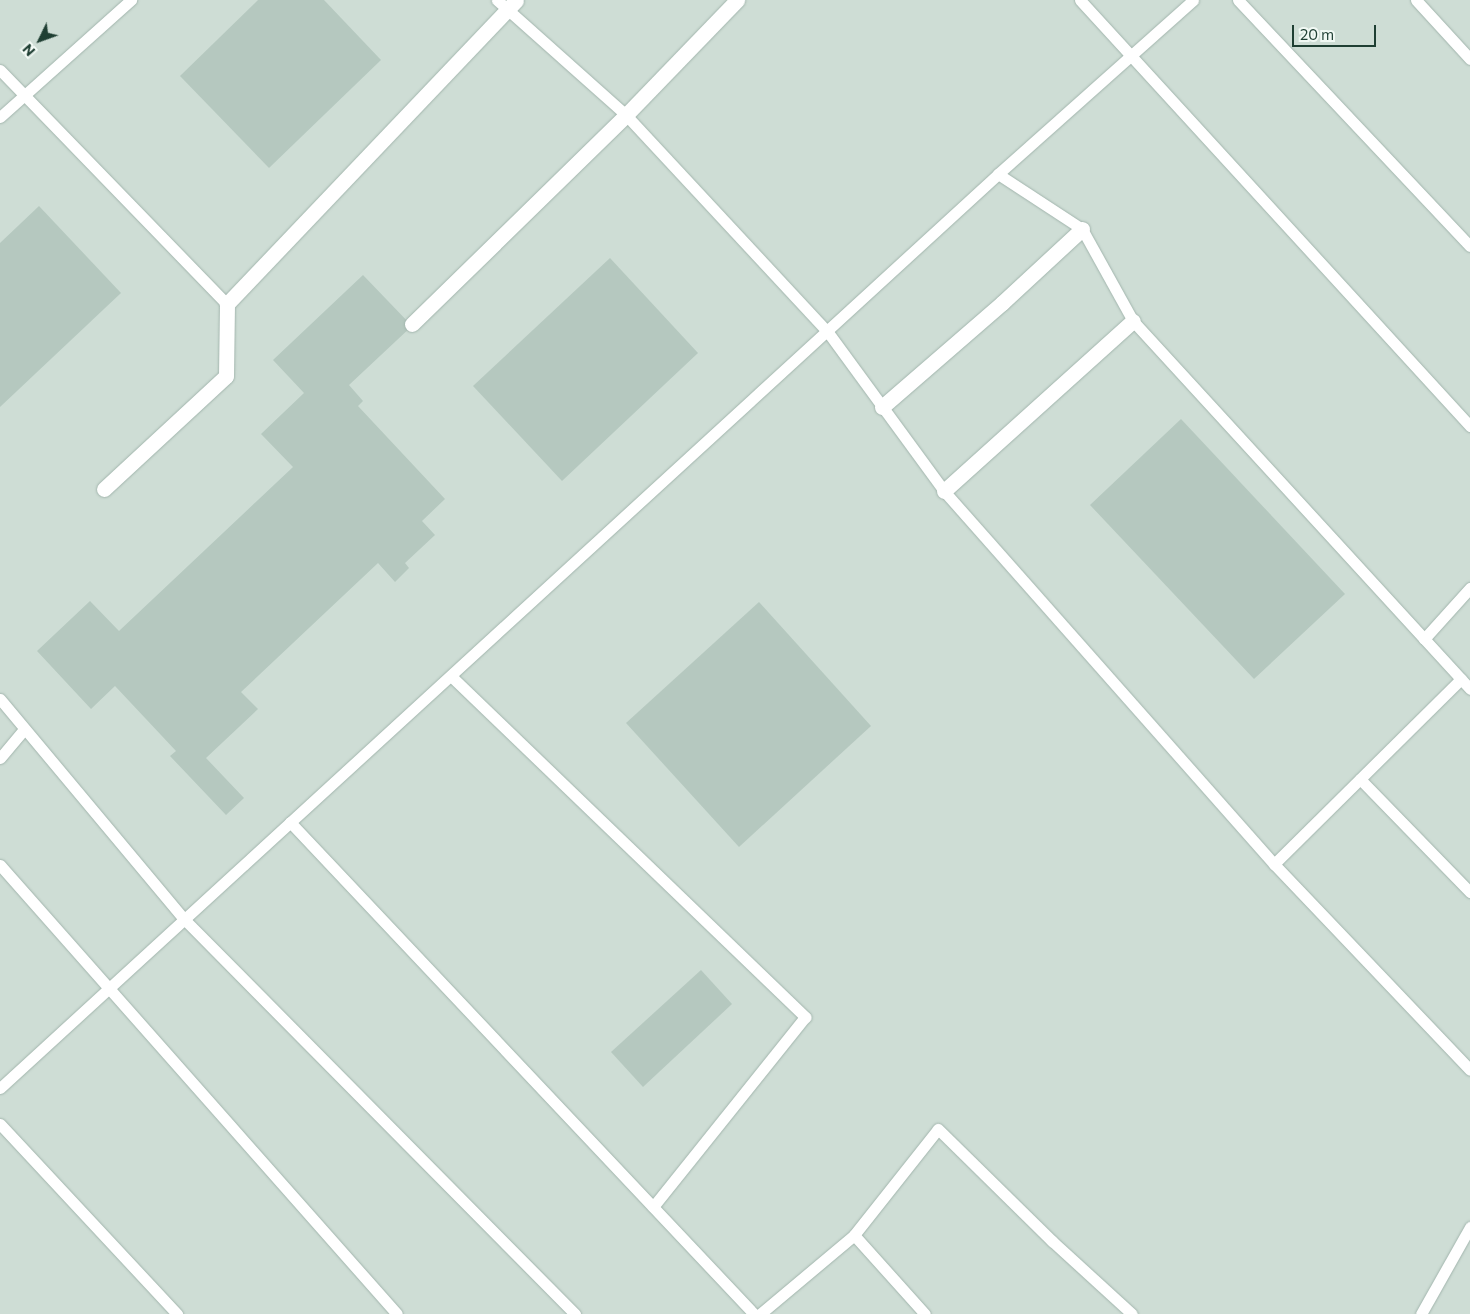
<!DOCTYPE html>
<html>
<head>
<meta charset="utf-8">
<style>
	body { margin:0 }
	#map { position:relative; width:1470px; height:1314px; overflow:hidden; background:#e0ede6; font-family:Commissioner,sans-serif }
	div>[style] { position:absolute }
	.built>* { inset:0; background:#ceddd5 }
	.building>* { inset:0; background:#b5c8bf }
	.roads { filter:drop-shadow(0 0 1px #a2b5ad) drop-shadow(0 0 1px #a2b5ad) }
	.lane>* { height:11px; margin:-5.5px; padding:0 5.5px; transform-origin:5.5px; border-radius:5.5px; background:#fff }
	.street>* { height:15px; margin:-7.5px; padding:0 7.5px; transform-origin:7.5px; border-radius:7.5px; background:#fff }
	span { translate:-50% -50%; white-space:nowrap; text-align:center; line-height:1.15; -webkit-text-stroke:4px #f1f9f4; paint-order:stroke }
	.north { position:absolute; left:15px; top:15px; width:50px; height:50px; -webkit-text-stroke:4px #f1f9f4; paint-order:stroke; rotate:228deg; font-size:14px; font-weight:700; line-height:20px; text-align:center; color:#1f3f33 }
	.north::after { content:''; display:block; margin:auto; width:18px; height:22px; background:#1f3f33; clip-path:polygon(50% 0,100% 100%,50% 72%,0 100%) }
	.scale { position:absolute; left:1292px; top:25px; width:84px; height:22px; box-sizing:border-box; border:2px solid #1f3f33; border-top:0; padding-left:6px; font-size:15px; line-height:18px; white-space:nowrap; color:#1f3f33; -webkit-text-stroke:4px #f1f9f4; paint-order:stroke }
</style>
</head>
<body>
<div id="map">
	<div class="built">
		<i style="clip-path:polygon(0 0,1470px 0,1470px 1314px,0 1314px)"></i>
	</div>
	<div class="building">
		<i style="clip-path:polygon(258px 0,324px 0,381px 60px,269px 168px,180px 76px)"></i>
		<i style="clip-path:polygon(39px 206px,121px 293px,0 407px,0 243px)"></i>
		<i style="clip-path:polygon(610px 258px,698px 353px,562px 481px,473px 386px)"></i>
		<i style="clip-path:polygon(363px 275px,412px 326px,349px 385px,363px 401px,358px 406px,445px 499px,422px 521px,435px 535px,405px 563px,409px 568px,395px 582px,378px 563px,241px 692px,258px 709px,206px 758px,244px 798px,226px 815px,170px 756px,176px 751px,115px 686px,91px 709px,37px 651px,90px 601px,119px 631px,293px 467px,261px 434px,304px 393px,273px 360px)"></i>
		<i style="clip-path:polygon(1181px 419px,1345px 594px,1254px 679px,1090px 505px)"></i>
		<i style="clip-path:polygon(759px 602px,871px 726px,739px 847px,626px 723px)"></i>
		<i style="clip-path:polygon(701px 970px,732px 1004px,643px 1087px,611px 1052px)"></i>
	</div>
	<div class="roads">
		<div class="lane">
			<i style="left:497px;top:0;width:173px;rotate:41.7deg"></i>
			<i style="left:626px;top:115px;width:295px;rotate:47.1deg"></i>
			<i style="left:827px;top:331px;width:198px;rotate:53.8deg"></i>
			<i style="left:944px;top:491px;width:498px;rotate:48.5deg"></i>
			<i style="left:1274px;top:864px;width:284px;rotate:46.4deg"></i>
			<i style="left:1080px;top:0;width:578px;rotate:47.53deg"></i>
			<i style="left:1238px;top:0;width:338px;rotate:46.7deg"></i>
			<i style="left:1416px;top:0;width:80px;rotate:47.5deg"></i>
			<i style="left:0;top:70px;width:326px;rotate:45.9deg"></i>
			<i style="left:0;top:117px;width:176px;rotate:-41.8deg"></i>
			<i style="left:998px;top:174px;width:100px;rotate:33.2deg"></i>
			<i style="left:1082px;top:229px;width:105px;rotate:61deg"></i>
			<i style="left:1133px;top:321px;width:499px;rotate:47.5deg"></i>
			<i style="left:1424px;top:639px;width:69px;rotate:-48deg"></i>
			<i style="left:451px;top:676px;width:492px;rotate:43.9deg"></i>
			<i style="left:805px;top:1017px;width:243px;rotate:128.7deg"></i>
			<i style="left:0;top:699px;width:287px;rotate:50.1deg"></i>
			<i style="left:184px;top:919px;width:556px;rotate:45.29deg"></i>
			<i style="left:0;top:758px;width:38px;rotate:-50deg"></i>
			<i style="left:1360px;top:779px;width:158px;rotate:45.8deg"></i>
			<i style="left:290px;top:822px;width:676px;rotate:46.68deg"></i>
			<i style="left:1274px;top:864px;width:263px;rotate:-44.7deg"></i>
			<i style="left:0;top:865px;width:599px;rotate:48.52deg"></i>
			<i style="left:0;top:1088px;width:1353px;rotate:-42.48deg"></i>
			<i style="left:998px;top:174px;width:261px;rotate:-41.7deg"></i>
			<i style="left:0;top:1124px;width:260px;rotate:47deg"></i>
			<i style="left:854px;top:1235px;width:106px;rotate:48.1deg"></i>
			<i style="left:760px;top:1314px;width:123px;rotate:-40deg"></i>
			<i style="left:854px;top:1235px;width:135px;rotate:-51.6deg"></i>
			<i style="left:938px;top:1129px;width:160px;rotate:44.5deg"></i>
			<i style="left:1052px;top:1241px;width:108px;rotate:42.4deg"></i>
			<i style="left:1421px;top:1314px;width:100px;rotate:-60.6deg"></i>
		</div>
		<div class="street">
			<i style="left:412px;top:324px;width:299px;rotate:-44.3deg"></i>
			<i style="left:626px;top:115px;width:160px;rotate:-46deg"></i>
			<i style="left:882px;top:407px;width:159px;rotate:-40.9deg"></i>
			<i style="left:1002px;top:303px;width:109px;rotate:-42.8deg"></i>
			<i style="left:104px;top:489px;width:166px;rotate:-42.8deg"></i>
			<i style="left:226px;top:376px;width:72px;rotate:-89.2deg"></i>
			<i style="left:227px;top:304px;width:419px;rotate:-46.4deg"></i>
			<i style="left:944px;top:491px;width:254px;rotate:-42deg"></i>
		</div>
	</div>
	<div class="north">N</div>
	<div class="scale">20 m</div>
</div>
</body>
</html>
